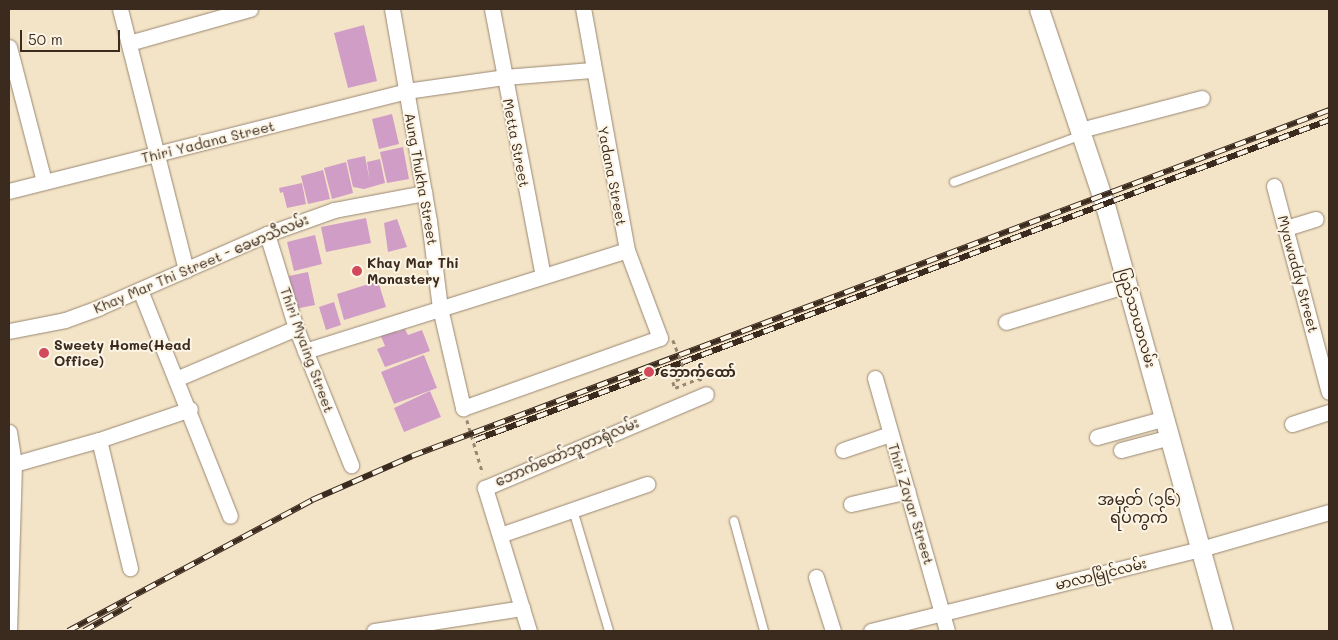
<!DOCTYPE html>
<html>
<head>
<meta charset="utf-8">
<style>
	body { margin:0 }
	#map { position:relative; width:1338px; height:640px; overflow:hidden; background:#f4e4c7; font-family:Mali,"Noto Sans Myanmar",sans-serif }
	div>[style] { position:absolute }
	.building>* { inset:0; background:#d09dc7 }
	.path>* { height:2.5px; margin-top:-1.25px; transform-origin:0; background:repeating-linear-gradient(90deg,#988772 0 4px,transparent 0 8px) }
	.roads { filter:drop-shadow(0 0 1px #988772) drop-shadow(0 0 1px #988772) }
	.service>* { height:8px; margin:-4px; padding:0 4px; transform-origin:4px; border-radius:4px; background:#fff }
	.minor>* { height:15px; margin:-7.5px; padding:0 7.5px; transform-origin:7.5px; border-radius:7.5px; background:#fff }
	.tertiary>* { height:19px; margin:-9.5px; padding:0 9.5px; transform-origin:9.5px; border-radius:9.5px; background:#fff }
	.rail>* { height:5.5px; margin-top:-2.75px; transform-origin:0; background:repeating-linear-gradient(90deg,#fcf5e5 0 11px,#3b2a1e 0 22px); box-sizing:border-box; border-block:1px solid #3b2a1e }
	.path-bridge>* { height:2.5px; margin-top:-1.25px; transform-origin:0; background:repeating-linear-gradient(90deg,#988772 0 4px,transparent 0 8px) }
	.dots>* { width:14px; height:14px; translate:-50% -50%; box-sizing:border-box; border:2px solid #fcf5e5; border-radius:50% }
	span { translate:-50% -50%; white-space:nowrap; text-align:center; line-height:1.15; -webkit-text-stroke:4px #fcf5e5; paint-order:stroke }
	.street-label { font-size:14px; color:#3b2a1e }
	.poi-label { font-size:14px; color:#3b2a1e; font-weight:700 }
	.left { translate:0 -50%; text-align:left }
	.quarter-label { font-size:16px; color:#3b2a1e }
	.frame { position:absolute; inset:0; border:10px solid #3b2a1e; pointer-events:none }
	.scale { position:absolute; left:20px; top:30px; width:100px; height:22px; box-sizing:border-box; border:2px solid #3b2a1e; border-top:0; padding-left:6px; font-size:15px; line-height:18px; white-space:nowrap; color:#3b2a1e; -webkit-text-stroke:4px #fcf5e5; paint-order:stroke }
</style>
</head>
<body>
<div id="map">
	<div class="building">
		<i style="clip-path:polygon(364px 25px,377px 81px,348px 88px,334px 33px)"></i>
		<i style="clip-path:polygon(392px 114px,399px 144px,379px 149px,372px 119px)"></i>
		<i style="clip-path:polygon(403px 147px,409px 179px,387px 183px,380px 152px)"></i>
		<i style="clip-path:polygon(365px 156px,370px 182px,367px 162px,380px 159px,385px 183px,364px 189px,353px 187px,347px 160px)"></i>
		<i style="clip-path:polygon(346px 162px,353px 193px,332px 199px,324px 168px)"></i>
		<i style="clip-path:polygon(323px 170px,330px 199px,308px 204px,301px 176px)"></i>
		<i style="clip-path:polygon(302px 183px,306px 204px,287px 208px,283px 192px,280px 193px,279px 188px)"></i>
		<i style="clip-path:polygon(366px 218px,371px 243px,326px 252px,321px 227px)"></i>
		<i style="clip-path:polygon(397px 219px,407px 247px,388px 252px,384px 223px)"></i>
		<i style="clip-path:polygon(315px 235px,322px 264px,294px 271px,287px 242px)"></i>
		<i style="clip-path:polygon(308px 272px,315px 305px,295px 309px,289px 276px)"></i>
		<i style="clip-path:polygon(378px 281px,386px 307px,344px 320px,337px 294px)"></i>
		<i style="clip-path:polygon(334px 302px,341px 325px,326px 330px,319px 307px)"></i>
		<i style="clip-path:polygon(395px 328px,397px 332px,405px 329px,408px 335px,422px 330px,430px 351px,385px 367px,377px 349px,385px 346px,380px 334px)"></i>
		<i style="clip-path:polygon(424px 355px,437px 388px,394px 404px,381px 372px)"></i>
		<i style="clip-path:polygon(430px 391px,441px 417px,404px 432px,394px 408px)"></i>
	</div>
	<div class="path">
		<i style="left:687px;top:376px;width:15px;rotate:157deg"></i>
		<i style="left:673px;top:382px;width:6px;rotate:72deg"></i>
		<i style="left:675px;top:388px;width:27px;rotate:-22deg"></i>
		<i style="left:700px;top:378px;width:3px;rotate:72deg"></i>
		<i style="left:467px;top:420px;width:56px;rotate:73.5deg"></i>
	</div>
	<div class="roads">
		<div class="service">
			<i style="left:954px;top:182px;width:136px;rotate:-20.2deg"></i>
			<i style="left:573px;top:510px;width:126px;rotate:73.4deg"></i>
			<i style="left:734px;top:521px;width:114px;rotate:74.7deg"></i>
		</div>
		<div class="minor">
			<i style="left:120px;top:9px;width:269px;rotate:75.8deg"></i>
			<i style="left:392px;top:9px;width:215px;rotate:80.1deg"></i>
			<i style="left:429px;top:221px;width:88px;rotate:82.8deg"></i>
			<i style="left:440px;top:308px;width:103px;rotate:77deg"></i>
			<i style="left:463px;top:408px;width:209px;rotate:-19.6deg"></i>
			<i style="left:660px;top:338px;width:94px;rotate:-110.6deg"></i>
			<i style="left:627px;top:250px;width:245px;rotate:-100.3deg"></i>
			<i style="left:492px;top:9px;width:272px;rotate:79.2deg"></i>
			<i style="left:129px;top:43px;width:126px;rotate:-15.7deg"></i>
			<i style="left:9px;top:47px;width:138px;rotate:75.4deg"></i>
			<i style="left:1080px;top:130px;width:126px;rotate:-14.7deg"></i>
			<i style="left:1274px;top:186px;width:213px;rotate:75.1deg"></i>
			<i style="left:9px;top:191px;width:409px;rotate:-14.1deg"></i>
			<i style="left:406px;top:91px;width:99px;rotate:-8.1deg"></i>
			<i style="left:504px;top:77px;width:88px;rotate:-4.5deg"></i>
			<i style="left:1286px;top:228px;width:31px;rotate:-17deg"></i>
			<i style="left:267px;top:234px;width:98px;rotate:72.9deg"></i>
			<i style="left:296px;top:328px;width:148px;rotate:68.1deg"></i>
			<i style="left:140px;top:290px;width:243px;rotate:68.3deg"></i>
			<i style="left:1006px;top:322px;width:127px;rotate:-16.9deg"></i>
			<i style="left:9px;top:331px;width:57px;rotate:-11.1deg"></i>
			<i style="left:65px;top:320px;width:37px;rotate:-20deg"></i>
			<i style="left:100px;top:307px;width:182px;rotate:-23.6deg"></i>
			<i style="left:267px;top:234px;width:71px;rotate:-19.7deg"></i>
			<i style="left:334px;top:210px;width:92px;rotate:-10.7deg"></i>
			<i style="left:305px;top:351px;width:337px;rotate:-17.4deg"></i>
			<i style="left:875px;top:378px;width:263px;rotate:74.1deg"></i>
			<i style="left:176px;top:379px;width:130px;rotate:-23deg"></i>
			<i style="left:1292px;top:424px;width:39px;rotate:-18deg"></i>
			<i style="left:9px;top:432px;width:32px;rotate:81deg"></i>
			<i style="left:14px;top:464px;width:167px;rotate:91.7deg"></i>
			<i style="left:1097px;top:437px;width:71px;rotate:-15.6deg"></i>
			<i style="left:99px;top:440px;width:132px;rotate:76.4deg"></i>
			<i style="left:843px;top:450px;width:50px;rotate:-18.8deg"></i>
			<i style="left:1121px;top:450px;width:51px;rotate:-14.9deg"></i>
			<i style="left:14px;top:464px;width:88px;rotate:-15.8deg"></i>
			<i style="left:99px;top:440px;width:96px;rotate:-18.8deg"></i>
			<i style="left:851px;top:504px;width:58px;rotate:-12.8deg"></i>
			<i style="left:500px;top:535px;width:156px;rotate:-19.1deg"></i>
			<i style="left:816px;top:577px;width:57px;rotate:72.5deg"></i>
			<i style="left:374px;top:631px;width:150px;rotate:-8.8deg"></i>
			<i style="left:529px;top:631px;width:150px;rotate:-107.1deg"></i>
			<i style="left:485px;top:488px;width:240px;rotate:-23deg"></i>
			<i style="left:871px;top:631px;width:340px;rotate:-14deg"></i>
			<i style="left:1201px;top:549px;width:133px;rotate:-16.1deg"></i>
		</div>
		<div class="tertiary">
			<i style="left:1039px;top:9px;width:207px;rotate:71.4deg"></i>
			<i style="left:1105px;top:205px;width:442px;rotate:74.5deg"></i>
		</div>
	</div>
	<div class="rail">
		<i style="left:475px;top:440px;width:912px;rotate:-20.54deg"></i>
		<i style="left:68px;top:631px;width:277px;rotate:-28.2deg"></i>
		<i style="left:312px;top:500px;width:109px;rotate:-23.7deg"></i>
		<i style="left:412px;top:456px;width:980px;rotate:-20.67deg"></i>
		<i style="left:84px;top:631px;width:53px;rotate:-29.5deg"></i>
	</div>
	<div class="path-bridge">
		<i style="left:673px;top:340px;width:39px;rotate:69deg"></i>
	</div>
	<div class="dots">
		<i style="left:357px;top:271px;background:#d1495b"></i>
		<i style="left:44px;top:353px;background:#d1495b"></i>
		<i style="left:649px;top:372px;background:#d1495b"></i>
	</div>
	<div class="street-label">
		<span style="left:208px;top:142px;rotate:-14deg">Thiri Yadana Street</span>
		<span style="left:516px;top:143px;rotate:79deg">Metta Street</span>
		<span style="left:612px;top:176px;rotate:79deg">Yadana Street</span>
		<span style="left:421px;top:179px;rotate:80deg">Aung Thukha Street</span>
		<span style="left:201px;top:264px;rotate:-23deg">Khay Mar Thi Street - ခေမာသီလမ်း</span>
		<span style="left:1298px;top:274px;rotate:75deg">Myawaddy Street</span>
		<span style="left:1137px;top:318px;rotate:74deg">ပြည်သာယာလမ်း</span>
		<span style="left:307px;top:350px;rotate:70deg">Thiri Myaing Street</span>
		<span style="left:567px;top:452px;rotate:-23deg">ဘောက်ထော်ဘူတာရုံလမ်း</span>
		<span style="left:911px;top:504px;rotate:73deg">Thiri Zayar Street</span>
		<span style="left:1101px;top:574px;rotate:-14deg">မာလာမြိုင်လမ်း</span>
	</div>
	<div class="poi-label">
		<span class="left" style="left:367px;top:271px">Khay Mar Thi<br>Monastery</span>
		<span class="left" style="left:54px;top:353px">Sweety Home(Head<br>Office)</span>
		<span class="left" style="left:660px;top:372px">ဘောက်ထော်</span>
	</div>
	<div class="quarter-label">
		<span style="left:1139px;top:508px">အမှတ် (၁၆)<br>ရပ်ကွက်</span>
	</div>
	<div class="frame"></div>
	<div class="scale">50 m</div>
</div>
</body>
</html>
